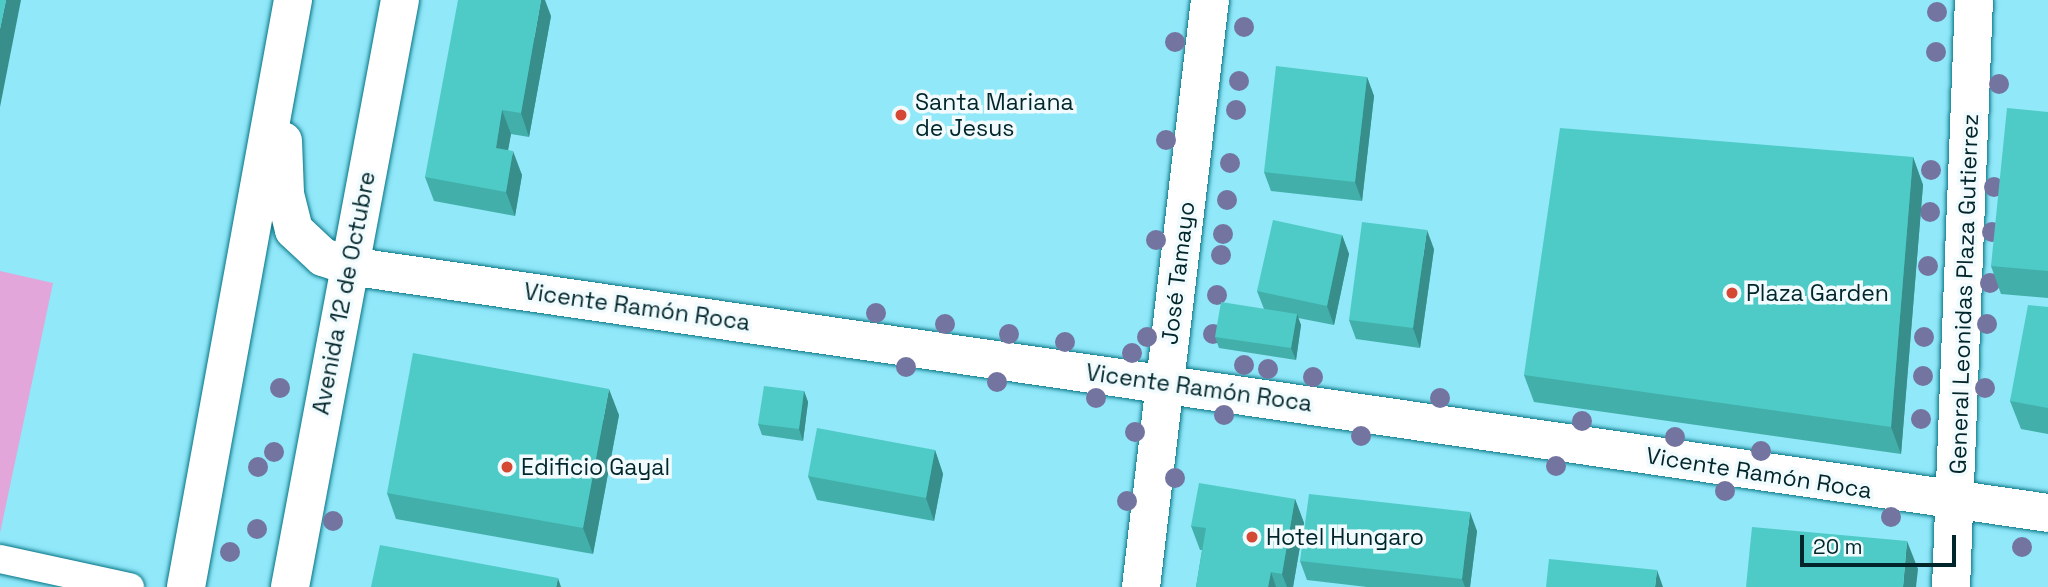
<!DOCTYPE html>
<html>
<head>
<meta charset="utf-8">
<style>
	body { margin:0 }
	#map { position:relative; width:2048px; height:587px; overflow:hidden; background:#90e8f9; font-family:"Space Grotesk",sans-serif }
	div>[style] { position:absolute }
	.green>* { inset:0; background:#e2a6da }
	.roads { filter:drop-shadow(0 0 2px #067484) drop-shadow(0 0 2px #067484) }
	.lane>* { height:28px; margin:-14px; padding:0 14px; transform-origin:14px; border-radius:14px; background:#fff }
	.street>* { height:38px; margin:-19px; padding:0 19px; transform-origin:19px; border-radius:19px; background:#fff }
	.secondary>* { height:38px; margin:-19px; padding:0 19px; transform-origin:19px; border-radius:19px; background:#fff }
	.trees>* { width:20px; height:20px; margin:-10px; border-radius:50%; background:#7474a0 }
	.wall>* { inset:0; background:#43afaa }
	.shaded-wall>* { inset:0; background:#378e8b }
	.building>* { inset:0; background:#4ecbc6 }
	.dots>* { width:19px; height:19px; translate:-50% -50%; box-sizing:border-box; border:4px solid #f1fbfd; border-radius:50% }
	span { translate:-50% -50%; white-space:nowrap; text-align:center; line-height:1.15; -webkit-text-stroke:7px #f1fbfd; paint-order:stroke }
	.poi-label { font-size:23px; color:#00252b }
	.left { translate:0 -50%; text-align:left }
	.street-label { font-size:23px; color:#00252b }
	.scale { position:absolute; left:1800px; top:535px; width:156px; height:32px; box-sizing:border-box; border:4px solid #00252b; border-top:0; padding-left:9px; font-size:21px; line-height:24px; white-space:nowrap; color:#00252b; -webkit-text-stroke:5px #f1fbfd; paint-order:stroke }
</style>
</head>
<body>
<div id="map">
	<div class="green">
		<i style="clip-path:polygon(0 271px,53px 283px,0 533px)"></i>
	</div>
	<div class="roads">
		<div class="lane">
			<i style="left:0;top:559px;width:133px;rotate:12.2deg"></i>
		</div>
		<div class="street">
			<i style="left:349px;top:266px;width:1717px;rotate:8.27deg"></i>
			<i style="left:1141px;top:587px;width:591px;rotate:-83.3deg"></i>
			<i style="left:1951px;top:587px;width:587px;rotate:-87.76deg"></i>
		</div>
		<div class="secondary">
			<i style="left:283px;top:141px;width:53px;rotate:87.8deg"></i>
			<i style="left:285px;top:194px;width:37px;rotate:76deg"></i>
			<i style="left:294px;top:230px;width:40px;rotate:43deg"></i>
			<i style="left:323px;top:257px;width:28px;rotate:19deg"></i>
			<i style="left:186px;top:587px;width:597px;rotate:-79.67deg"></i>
			<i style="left:290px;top:587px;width:597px;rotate:-79.39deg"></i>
		</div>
	</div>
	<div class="trees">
		<i style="left:1937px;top:12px"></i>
		<i style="left:1244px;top:27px"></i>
		<i style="left:1175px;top:42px"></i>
		<i style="left:1936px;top:52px"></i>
		<i style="left:1239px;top:81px"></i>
		<i style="left:1999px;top:84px"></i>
		<i style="left:1236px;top:110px"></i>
		<i style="left:1166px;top:140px"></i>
		<i style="left:1230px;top:163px"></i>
		<i style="left:1931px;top:170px"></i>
		<i style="left:1994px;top:187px"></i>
		<i style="left:1227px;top:200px"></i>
		<i style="left:1930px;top:212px"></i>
		<i style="left:1992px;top:232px"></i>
		<i style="left:1223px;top:234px"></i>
		<i style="left:1156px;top:240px"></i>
		<i style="left:1221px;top:255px"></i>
		<i style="left:1928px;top:266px"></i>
		<i style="left:1990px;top:283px"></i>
		<i style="left:1217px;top:295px"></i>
		<i style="left:876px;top:313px"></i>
		<i style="left:945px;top:324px"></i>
		<i style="left:1987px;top:324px"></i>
		<i style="left:1009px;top:334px"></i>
		<i style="left:1213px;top:334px"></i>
		<i style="left:1147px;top:337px"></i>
		<i style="left:1924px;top:337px"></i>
		<i style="left:1065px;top:342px"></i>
		<i style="left:1132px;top:353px"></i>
		<i style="left:1244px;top:365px"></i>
		<i style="left:906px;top:367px"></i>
		<i style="left:1268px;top:369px"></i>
		<i style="left:1923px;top:376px"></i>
		<i style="left:1313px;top:377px"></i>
		<i style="left:997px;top:382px"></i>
		<i style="left:280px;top:388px"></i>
		<i style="left:1985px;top:388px"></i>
		<i style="left:1096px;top:398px"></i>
		<i style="left:1440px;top:398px"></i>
		<i style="left:1224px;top:415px"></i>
		<i style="left:1921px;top:419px"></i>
		<i style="left:1582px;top:421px"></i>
		<i style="left:1135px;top:432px"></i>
		<i style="left:1361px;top:436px"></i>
		<i style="left:1675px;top:437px"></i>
		<i style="left:1761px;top:451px"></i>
		<i style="left:274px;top:452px"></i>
		<i style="left:1556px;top:466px"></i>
		<i style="left:258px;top:467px"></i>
		<i style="left:1175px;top:478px"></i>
		<i style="left:1725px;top:491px"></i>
		<i style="left:1127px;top:501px"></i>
		<i style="left:1891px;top:517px"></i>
		<i style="left:333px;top:521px"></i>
		<i style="left:257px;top:529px"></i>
		<i style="left:2022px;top:547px"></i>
		<i style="left:230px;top:552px"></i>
	</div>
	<div class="wall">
		<i style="clip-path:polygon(551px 16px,529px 137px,511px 134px,508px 150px,522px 175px,515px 216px,434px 201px,425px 177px)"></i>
		<i style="clip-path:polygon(1367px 77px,1374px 96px,1362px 201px,1271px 191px,1264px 172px)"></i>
		<i style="clip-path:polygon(2048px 112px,2048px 298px,2001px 294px,1991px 266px)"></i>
		<i style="clip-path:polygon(1913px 157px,1923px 185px,1901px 454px,1534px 402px,1524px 375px)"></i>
		<i style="clip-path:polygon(1342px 235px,1349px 254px,1334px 325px,1298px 318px,1301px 325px,1296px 360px,1219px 348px,1215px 337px,1264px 309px,1257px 291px)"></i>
		<i style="clip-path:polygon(1434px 249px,1420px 348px,1356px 339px,1349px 320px)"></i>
		<i style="clip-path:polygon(2048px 307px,2048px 434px,2021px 429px,2010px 401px)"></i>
		<i style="clip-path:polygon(804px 391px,808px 402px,803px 441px,762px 435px,758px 424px)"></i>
		<i style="clip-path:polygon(619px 415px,593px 554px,396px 519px,387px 493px)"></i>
		<i style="clip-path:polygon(935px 450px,943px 474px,934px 521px,817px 500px,808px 476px)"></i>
		<i style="clip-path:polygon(1295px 499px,1304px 523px,1293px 587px,1196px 587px,1202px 550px,1200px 550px,1191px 526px)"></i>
		<i style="clip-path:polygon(1477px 531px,1470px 587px,1367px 587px,1307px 580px,1300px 561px)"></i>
	</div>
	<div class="shaded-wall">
		<i style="clip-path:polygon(6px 0,21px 0,0 107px,0 29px)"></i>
		<i style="clip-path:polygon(541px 0,545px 0,551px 16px,529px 137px,521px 113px)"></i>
		<i style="clip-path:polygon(1367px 77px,1374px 96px,1362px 201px,1355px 182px)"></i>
		<i style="clip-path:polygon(502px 110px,511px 134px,504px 172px,496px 148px)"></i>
		<i style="clip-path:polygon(513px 151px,522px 175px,515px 216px,506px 192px)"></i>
		<i style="clip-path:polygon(1913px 157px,1923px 185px,1901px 454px,1891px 427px)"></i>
		<i style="clip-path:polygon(1427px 230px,1434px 249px,1420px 348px,1413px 328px)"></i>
		<i style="clip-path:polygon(1342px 235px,1349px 254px,1334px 325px,1327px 306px)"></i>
		<i style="clip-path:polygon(1297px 314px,1301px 325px,1296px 360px,1291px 348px)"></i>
		<i style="clip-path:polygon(609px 389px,619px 415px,593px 554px,583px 528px)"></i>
		<i style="clip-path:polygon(804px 391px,808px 402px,803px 441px,799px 429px)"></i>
		<i style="clip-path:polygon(935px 450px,943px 474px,934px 521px,926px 498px)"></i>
		<i style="clip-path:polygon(1295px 499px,1304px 523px,1293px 587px,1287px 587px,1282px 574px)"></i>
		<i style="clip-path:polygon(1470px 512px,1477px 531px,1470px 587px,1465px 587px,1462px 579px)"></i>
		<i style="clip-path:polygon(1907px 541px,1918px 569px,1916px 587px,1903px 587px)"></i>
		<i style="clip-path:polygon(1657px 570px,1663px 587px,1655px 587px)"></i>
		<i style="clip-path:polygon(1271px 572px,1276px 587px,1268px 587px)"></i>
		<i style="clip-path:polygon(558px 578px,561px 587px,556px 587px)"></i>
	</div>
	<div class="building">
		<i style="clip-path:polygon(0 0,6px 0,0 29px)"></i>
		<i style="clip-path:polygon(458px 0,541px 0,521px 113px,502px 110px,496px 148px,513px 151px,506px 192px,425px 177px)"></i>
		<i style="clip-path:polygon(1276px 66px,1367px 77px,1355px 182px,1264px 172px)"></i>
		<i style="clip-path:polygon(2007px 108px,2048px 112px,2048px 271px,1991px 266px)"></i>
		<i style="clip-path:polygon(1560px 128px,1913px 157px,1891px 427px,1524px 375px)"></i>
		<i style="clip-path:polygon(1273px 220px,1342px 235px,1327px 306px,1257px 291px)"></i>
		<i style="clip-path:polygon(1362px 222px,1427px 230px,1413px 328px,1349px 320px)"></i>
		<i style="clip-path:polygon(1221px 302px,1297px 314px,1291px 348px,1215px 337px)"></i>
		<i style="clip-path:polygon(2028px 305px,2048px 307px,2048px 408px,2010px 401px)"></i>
		<i style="clip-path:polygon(413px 353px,609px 389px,583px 528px,387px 493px)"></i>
		<i style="clip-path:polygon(764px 386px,804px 391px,799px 429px,758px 424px)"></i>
		<i style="clip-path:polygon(817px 428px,935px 450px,926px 498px,808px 476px)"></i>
		<i style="clip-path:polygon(1199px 483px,1295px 499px,1282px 574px,1271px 572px,1268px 587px,1196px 587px,1206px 528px,1191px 526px)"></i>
		<i style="clip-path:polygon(1309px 494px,1470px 512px,1462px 579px,1300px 561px)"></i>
		<i style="clip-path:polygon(1752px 527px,1907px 541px,1903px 587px,1746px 587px)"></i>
		<i style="clip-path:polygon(380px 545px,558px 578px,556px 587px,371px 587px)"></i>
		<i style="clip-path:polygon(1549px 559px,1657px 570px,1655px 587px,1546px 587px)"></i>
	</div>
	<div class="dots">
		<i style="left:901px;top:115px;background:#d54834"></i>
		<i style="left:1732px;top:293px;background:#d54834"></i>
		<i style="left:507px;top:467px;background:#d54834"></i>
		<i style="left:1252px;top:537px;background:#d54834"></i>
	</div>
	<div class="poi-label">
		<span class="left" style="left:915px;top:115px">Santa Mariana<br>de Jesus</span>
		<span class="left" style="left:1746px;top:293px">Plaza Garden</span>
		<span class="left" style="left:521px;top:467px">Edificio Gayal</span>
		<span class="left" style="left:1266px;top:537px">Hotel Hungaro</span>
	</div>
	<div class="street-label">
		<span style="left:1178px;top:273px;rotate:-83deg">José Tamayo</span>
		<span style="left:344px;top:293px;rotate:-79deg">Avenida 12 de Octubre</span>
		<span style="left:1964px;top:294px;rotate:-88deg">General Leonidas Plaza Gutierrez</span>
		<span style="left:637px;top:307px;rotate:8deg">Vicente Ramón Roca</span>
		<span style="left:1199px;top:388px;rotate:8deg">Vicente Ramón Roca</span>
		<span style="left:1759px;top:473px;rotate:9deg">Vicente Ramón Roca</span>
	</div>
	<div class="scale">20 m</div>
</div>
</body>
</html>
